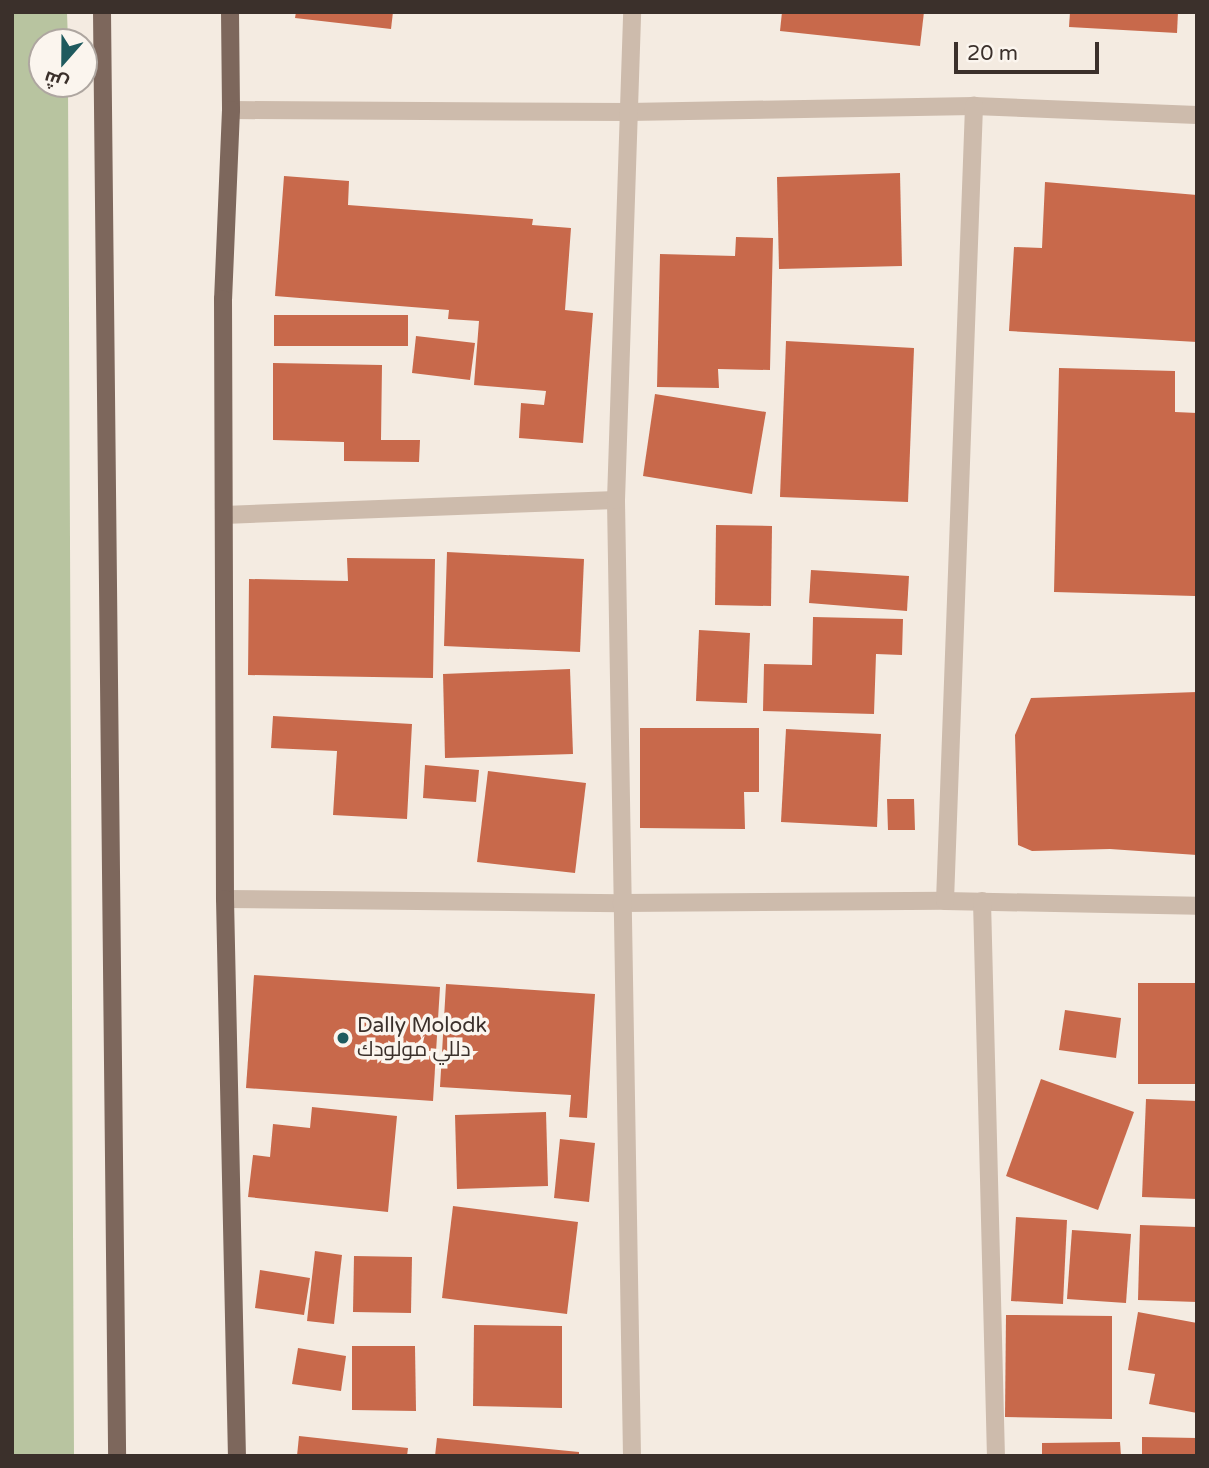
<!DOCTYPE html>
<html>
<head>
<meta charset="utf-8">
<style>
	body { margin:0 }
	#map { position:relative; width:1209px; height:1468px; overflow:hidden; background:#f4ebe1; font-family:"Varela Round",Cairo,sans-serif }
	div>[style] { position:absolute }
	.green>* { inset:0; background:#b8c4a0 }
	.building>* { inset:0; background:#c8694b }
	.minor>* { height:18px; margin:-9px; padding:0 9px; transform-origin:9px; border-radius:9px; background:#cdbbac }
	.major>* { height:18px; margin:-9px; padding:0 9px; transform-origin:9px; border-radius:9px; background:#7d675c }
	.dots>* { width:19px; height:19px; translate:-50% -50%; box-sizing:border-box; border:4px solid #fbf5ee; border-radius:50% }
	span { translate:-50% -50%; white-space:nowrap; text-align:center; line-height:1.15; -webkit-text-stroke:7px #fbf5ee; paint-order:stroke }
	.poi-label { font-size:21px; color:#3b302b }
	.left { translate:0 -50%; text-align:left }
	.frame { position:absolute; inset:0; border:14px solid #3b302b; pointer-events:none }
	.north { position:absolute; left:28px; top:28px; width:70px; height:70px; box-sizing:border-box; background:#fbf5ee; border:2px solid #aea6a0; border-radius:50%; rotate:201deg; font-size:19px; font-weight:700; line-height:28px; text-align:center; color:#3b302b }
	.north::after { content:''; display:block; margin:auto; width:24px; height:32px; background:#1f5a5e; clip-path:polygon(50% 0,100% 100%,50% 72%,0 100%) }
	.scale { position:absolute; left:954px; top:42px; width:145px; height:32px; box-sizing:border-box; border:4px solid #3b302b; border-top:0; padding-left:9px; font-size:21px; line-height:24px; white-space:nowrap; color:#3b302b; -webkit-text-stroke:5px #fbf5ee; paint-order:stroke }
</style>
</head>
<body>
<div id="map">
	<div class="green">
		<i style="clip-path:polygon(12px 12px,67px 12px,68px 42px,42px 42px,42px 84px,68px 84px,74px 1456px,12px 1456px)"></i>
	</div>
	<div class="building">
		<i style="clip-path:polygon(296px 12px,393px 12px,391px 29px,295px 18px)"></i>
		<i style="clip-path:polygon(782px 12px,924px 12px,920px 46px,780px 31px)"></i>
		<i style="clip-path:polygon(1070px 12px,1178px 12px,1177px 33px,1069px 27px)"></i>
		<i style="clip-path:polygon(900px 173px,902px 266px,779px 269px,777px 177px)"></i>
		<i style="clip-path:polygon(284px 176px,349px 181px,348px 205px,533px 219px,532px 225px,571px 228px,565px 310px,593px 313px,583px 443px,519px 438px,521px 403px,544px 405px,546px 391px,474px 385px,479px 321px,448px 319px,449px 310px,275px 296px)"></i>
		<i style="clip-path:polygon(1045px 182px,1197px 195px,1197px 342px,1009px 331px,1014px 247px,1042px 248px)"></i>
		<i style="clip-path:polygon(736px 237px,773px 238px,770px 370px,718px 369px,719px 388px,657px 387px,660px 254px,735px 256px)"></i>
		<i style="clip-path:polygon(274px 315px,408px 315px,408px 346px,274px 346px)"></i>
		<i style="clip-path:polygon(416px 336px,475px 343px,470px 380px,412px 373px)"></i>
		<i style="clip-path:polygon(786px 341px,914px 348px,908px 502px,780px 497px)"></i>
		<i style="clip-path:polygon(273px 363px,382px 365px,381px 440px,420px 440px,419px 462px,344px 461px,344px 442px,273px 440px)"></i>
		<i style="clip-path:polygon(1059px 368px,1175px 371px,1175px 412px,1197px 413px,1195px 596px,1054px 592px)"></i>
		<i style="clip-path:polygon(655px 394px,766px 412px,752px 494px,643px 476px)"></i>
		<i style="clip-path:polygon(716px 525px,772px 526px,771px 606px,715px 605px)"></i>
		<i style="clip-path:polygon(447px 552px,584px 559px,580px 652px,444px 646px)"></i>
		<i style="clip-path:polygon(347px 558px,435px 559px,433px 678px,248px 675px,249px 579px,348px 581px)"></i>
		<i style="clip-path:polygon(811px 570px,909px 576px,907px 611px,809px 603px)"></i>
		<i style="clip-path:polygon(813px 617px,903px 619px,902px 655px,876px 654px,874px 714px,763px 711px,764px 664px,812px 665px)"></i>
		<i style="clip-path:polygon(699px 630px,750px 633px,747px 703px,696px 701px)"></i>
		<i style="clip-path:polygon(570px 669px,573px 754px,445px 758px,443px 674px)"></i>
		<i style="clip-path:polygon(1197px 692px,1197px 855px,1110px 849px,1032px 851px,1018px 845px,1015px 735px,1031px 698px)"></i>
		<i style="clip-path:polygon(273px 716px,412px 724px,407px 819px,333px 815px,337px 751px,271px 748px)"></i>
		<i style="clip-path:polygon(640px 728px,759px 728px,759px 792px,744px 792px,745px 829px,640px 828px)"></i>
		<i style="clip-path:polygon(786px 729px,881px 734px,877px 827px,781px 822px)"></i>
		<i style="clip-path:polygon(425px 765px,479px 770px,476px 802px,423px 798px)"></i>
		<i style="clip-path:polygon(488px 771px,586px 783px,575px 873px,477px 862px)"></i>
		<i style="clip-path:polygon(887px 799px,914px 799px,915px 830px,888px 830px)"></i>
		<i style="clip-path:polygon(254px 975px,440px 987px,433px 1101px,246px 1088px)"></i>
		<i style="clip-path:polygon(1138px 983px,1197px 983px,1197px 1084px,1138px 1084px)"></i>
		<i style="clip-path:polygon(446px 984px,595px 994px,587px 1118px,569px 1117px,571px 1095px,440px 1087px)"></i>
		<i style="clip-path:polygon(1065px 1010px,1121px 1018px,1116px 1058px,1059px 1050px)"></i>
		<i style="clip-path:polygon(1041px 1079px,1134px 1112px,1098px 1210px,1006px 1176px)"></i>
		<i style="clip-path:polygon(1146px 1099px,1197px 1101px,1197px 1199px,1142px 1197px)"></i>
		<i style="clip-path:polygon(312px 1107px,397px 1116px,388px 1212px,248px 1197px,253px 1155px,270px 1157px,273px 1124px,310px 1128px)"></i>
		<i style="clip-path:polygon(546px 1112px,548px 1186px,457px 1189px,455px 1115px)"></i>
		<i style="clip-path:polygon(560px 1139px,595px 1143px,589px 1202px,554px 1198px)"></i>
		<i style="clip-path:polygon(453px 1206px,578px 1222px,567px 1314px,442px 1298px)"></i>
		<i style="clip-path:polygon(1016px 1217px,1067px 1220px,1063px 1304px,1011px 1301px)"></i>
		<i style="clip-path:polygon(1140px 1225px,1197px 1227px,1197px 1302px,1138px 1300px)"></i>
		<i style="clip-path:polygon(1072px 1230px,1131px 1234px,1126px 1303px,1067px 1299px)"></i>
		<i style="clip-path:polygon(315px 1251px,342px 1255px,334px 1324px,307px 1321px)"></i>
		<i style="clip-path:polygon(354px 1256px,412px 1257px,411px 1313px,353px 1312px)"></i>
		<i style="clip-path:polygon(260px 1270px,310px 1278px,304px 1315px,255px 1308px)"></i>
		<i style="clip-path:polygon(1138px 1312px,1197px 1323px,1197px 1413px,1149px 1404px,1155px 1374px,1128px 1370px)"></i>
		<i style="clip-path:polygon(1006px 1315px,1112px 1316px,1112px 1419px,1005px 1417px)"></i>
		<i style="clip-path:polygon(474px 1325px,562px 1326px,562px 1408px,473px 1406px)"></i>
		<i style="clip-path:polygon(352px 1346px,415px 1346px,416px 1411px,352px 1410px)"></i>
		<i style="clip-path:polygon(298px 1348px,346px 1356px,341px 1391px,292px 1384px)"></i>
		<i style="clip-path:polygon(299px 1436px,408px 1448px,407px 1456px,297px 1456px)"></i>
		<i style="clip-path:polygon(1142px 1437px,1197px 1438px,1197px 1456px,1142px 1456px)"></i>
		<i style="clip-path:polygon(437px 1438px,579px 1452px,579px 1456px,435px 1456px)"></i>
		<i style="clip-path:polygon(1120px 1442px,1121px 1456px,1042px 1456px,1042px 1443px)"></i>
	</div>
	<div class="minor">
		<i style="left:231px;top:110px;width:397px;rotate:0.3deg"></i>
		<i style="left:628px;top:112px;width:346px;rotate:-1deg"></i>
		<i style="left:974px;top:106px;width:223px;rotate:2.3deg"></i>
		<i style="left:224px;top:515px;width:392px;rotate:-2.2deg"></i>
		<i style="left:225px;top:899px;width:396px;rotate:0.6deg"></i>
		<i style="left:621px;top:903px;width:324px;rotate:-0.4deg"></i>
		<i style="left:945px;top:901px;width:252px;rotate:1.1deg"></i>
		<i style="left:945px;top:901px;width:796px;rotate:-87.91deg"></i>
		<i style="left:982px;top:901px;width:555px;rotate:88.56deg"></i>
		<i style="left:632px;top:1456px;width:956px;rotate:-90.96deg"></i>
		<i style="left:616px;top:500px;width:488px;rotate:-88.1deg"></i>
	</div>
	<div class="major">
		<i style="left:102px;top:12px;width:1444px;rotate:89.4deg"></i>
		<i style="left:230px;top:12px;width:98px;rotate:89.4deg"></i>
		<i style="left:231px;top:110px;width:189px;rotate:92.4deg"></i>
		<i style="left:223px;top:299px;width:600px;rotate:89.81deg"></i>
		<i style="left:225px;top:899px;width:557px;rotate:88.77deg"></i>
	</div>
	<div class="dots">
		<i style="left:343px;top:1038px;background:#1f5a5e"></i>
	</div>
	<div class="poi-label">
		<span class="left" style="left:357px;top:1038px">Dally Molodk<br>دللي مولودك</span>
	</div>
	<div class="frame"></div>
	<div class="north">ش</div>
	<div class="scale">20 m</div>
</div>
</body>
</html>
